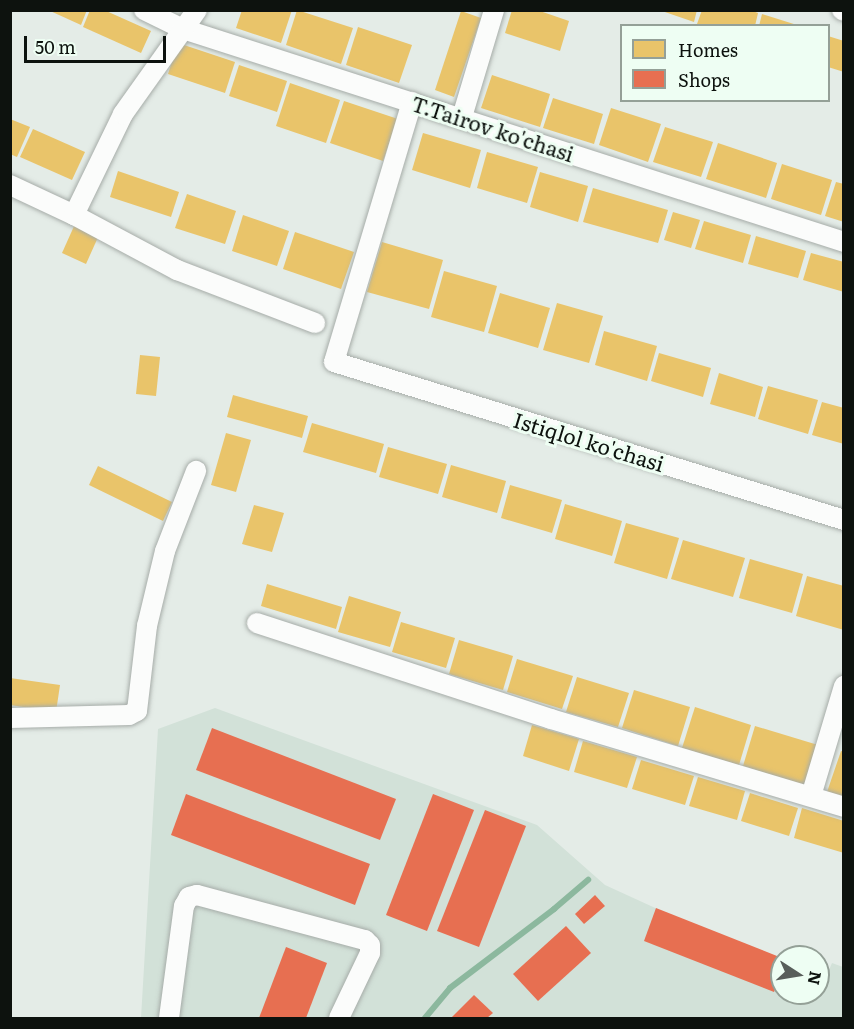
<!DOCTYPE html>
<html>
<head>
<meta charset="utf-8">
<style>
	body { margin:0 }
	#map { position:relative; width:854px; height:1029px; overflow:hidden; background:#e4ece7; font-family:Literata,serif }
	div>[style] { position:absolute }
	.built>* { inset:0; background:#d2e1d8 }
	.homes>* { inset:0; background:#e9c46a }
	.shops>* { inset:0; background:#e76f51 }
	.stream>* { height:6px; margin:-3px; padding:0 3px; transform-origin:3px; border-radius:3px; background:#8cb89e }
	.roads { filter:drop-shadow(0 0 2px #a6aca8) drop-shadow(0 0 2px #a6aca8) }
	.minor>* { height:20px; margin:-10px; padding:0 10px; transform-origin:10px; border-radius:10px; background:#fbfcfb }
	span { translate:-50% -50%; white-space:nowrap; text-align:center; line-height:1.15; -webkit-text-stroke:6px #eefef3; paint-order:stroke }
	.street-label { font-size:21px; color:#0d120e }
	.frame { position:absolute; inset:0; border:12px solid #0d120e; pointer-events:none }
	.legend { position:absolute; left:620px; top:24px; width:210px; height:78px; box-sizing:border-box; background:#eefef3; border:2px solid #94a097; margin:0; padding:8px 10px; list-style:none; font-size:18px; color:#0d120e }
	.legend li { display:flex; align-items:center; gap:12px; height:30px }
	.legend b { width:30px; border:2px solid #94a097 }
	.north { position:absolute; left:770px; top:945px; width:60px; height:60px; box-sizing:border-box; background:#eefef3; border:2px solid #94a097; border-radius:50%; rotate:102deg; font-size:16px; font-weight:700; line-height:24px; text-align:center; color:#0d120e }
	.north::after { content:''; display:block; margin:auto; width:21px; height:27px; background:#585e5a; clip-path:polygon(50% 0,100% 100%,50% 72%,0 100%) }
	.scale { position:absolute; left:24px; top:36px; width:142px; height:27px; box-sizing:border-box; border:3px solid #0d120e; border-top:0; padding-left:8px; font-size:18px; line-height:21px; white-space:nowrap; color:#0d120e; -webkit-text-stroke:4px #eefef3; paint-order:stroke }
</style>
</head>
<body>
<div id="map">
	<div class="built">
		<i style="clip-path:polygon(215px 708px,537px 825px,605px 885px,782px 966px,782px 993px,818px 993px,818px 982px,823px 984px,832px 963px,843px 967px,843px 1018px,141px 1018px,158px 729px)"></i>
	</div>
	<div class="homes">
		<i style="clip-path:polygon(48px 10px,87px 10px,81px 25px)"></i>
		<i style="clip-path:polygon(90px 10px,104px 10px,151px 31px,141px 53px,83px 27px)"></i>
		<i style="clip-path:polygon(242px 10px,292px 10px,281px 43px,236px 28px)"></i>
		<i style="clip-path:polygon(297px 10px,353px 28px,341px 64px,286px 45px)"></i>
		<i style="clip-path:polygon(512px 10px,537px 10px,569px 21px,560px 51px,505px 33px)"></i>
		<i style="clip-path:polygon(659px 10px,697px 10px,694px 22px)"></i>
		<i style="clip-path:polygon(702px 10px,750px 10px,758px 13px,755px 26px,703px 26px,697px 24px)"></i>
		<i style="clip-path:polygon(461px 11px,481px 18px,454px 97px,435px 90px)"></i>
		<i style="clip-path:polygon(762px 14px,797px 25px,797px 26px,759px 26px)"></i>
		<i style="clip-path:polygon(358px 27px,412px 45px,399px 83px,346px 65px)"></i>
		<i style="clip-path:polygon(828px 36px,844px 41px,844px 72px,828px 67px)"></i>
		<i style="clip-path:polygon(178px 43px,235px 62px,225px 93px,168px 74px)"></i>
		<i style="clip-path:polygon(239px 65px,287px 81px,277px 112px,229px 96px)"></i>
		<i style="clip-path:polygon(492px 75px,550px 94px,540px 127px,481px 108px)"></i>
		<i style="clip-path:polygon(290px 83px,340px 100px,326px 143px,276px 126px)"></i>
		<i style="clip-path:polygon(553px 98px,603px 114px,594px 144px,543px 128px)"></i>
		<i style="clip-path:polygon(344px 101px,398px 119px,383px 161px,330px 143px)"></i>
		<i style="clip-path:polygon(611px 108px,661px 124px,648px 162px,599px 145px)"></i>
		<i style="clip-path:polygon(10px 119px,30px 127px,17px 157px,10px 154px)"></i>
		<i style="clip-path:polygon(665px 127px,713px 142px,701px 177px,653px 162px)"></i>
		<i style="clip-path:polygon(33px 129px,85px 152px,72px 180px,20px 157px)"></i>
		<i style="clip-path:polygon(423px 133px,481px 150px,470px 188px,412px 170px)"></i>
		<i style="clip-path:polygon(718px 143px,777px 163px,766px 198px,706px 179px)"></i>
		<i style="clip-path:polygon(487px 152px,538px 167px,527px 203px,477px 188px)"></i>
		<i style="clip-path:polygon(782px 164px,832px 180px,821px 215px,771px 199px)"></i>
		<i style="clip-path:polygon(118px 171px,179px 192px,171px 217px,110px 197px)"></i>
		<i style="clip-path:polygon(540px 172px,588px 186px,578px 222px,530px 207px)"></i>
		<i style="clip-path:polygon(836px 182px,844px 184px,844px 222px,825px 216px)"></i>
		<i style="clip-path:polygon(593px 188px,668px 210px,658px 243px,583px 222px)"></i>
		<i style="clip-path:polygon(187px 194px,236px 211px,225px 244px,175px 228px)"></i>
		<i style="clip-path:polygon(673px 212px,700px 220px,691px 248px,664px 240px)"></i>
		<i style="clip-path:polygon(243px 215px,289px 231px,277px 266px,232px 251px)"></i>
		<i style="clip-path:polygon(704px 221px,751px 235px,743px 263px,695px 249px)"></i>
		<i style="clip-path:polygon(75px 224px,99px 235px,86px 264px,62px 253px)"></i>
		<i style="clip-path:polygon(295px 232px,354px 252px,341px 289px,283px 269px)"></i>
		<i style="clip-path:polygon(756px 236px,806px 251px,798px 278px,748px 264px)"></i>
		<i style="clip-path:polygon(382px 242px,443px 260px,429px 309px,367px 292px)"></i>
		<i style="clip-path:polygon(811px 253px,844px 262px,844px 292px,803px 280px)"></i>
		<i style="clip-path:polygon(444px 271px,497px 286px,484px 332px,431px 317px)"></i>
		<i style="clip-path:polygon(500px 293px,550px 308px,538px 348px,488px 333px)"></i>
		<i style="clip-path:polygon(557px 303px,603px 316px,589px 363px,543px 350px)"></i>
		<i style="clip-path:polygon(604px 331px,657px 346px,647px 381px,595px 365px)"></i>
		<i style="clip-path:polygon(659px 353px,711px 368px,703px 397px,651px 381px)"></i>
		<i style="clip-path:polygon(140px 355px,160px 357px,156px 396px,136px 394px)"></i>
		<i style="clip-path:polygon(719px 373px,763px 387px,755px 417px,710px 404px)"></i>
		<i style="clip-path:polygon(768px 386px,818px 400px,808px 434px,758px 419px)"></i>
		<i style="clip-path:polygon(233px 395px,308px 416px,302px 438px,227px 417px)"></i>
		<i style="clip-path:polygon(822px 402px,844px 408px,844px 444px,812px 435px)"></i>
		<i style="clip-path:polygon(312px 423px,384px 444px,376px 473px,303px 452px)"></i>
		<i style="clip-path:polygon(226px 433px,251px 440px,236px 492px,211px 485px)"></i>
		<i style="clip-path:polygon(388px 447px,447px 464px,438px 494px,379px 477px)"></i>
		<i style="clip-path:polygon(451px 465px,506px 481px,497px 513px,442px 497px)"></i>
		<i style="clip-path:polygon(98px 466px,172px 502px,163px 521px,89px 485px)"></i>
		<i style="clip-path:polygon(510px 485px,562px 500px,552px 533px,501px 518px)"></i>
		<i style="clip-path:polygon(565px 504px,622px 521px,612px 556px,555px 539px)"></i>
		<i style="clip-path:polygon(254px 505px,284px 513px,272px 552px,242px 544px)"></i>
		<i style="clip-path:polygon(626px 523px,679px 538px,667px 579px,614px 563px)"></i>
		<i style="clip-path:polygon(683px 540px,745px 558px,733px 597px,671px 579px)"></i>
		<i style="clip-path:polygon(750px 559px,803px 574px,792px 613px,739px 598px)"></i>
		<i style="clip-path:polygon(807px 576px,844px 586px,844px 630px,796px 616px)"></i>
		<i style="clip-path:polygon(267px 584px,342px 607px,336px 629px,261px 606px)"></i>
		<i style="clip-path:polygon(349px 596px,401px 612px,390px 647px,338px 632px)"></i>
		<i style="clip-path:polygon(401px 622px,455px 638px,446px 668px,392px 652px)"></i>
		<i style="clip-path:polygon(459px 640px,513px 656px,503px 690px,449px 674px)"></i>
		<i style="clip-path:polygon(517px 659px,573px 676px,562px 709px,507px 692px)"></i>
		<i style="clip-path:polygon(577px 677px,629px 693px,618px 727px,566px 712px)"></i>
		<i style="clip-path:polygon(10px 678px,60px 685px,56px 712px,10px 705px)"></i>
		<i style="clip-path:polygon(634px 690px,690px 707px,678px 746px,622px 728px)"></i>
		<i style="clip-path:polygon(695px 707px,751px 725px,739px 765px,682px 748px)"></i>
		<i style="clip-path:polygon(532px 725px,579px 739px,569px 771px,523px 756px)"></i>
		<i style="clip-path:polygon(755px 726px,818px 745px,806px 786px,743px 766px)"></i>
		<i style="clip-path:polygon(583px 741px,637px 757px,627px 788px,574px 772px)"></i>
		<i style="clip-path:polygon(841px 751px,844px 752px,844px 797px,827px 792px)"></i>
		<i style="clip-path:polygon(641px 760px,694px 776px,685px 805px,632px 789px)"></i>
		<i style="clip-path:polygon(698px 777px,745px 791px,737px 820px,689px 806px)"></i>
		<i style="clip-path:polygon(750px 793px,798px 808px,789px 836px,741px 821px)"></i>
		<i style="clip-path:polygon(802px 808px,844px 821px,844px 853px,794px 838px)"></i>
	</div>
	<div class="shops">
		<i style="clip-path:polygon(212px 728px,396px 799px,380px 840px,196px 770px)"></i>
		<i style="clip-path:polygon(186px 794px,370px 864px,355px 905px,171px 835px)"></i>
		<i style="clip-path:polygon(433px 794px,474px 810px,427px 931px,386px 915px)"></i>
		<i style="clip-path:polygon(485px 810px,526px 826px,479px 947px,437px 931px)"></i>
		<i style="clip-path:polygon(595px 895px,605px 906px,584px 924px,575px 914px)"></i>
		<i style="clip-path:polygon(656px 908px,782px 958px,782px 971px,774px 992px,644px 941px)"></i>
		<i style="clip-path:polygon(566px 926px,591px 953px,538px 1001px,513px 974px)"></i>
		<i style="clip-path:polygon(286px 947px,327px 963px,306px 1018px,259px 1018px)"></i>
		<i style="clip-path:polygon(474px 995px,493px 1013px,487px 1018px,451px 1018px)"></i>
	</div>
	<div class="stream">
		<i style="left:425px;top:1018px;width:39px;rotate:-50deg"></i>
		<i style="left:450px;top:988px;width:131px;rotate:-37.2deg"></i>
		<i style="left:554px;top:909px;width:45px;rotate:-40.5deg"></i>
	</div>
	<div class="roads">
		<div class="minor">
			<i style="left:144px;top:10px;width:43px;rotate:26deg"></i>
			<i style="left:183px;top:29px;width:694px;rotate:17.86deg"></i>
			<i style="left:842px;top:10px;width:2px;rotate:27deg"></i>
			<i style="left:412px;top:102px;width:271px;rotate:106.7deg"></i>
			<i style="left:334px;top:362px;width:534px;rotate:17.21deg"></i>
			<i style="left:462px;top:117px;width:112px;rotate:-73.3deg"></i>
			<i style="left:10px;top:185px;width:71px;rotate:25.1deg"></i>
			<i style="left:74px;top:215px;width:112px;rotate:-64.1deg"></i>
			<i style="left:123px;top:114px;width:128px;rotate:-54.6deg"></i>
			<i style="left:74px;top:215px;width:117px;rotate:28.1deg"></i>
			<i style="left:177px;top:270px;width:148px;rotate:21deg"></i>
			<i style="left:257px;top:623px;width:309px;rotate:18.1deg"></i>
			<i style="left:551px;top:719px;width:306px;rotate:16.7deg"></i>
			<i style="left:10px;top:718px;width:119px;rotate:-1.4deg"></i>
			<i style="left:129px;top:715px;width:9px;rotate:-27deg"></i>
			<i style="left:137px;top:711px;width:86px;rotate:-83.3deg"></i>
			<i style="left:147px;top:626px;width:77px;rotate:-76.5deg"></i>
			<i style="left:165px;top:551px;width:86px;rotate:-68.8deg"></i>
			<i style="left:811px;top:796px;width:115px;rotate:-73.3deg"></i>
			<i style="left:169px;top:1018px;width:113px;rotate:-82.4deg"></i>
			<i style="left:184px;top:906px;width:10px;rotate:-61deg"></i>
			<i style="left:189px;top:897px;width:8px;rotate:-14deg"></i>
			<i style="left:197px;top:895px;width:174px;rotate:15deg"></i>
			<i style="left:365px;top:940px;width:7px;rotate:45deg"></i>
			<i style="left:370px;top:945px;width:8px;rotate:90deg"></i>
			<i style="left:370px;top:953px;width:72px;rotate:115.5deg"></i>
		</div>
	</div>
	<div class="street-label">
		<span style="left:493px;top:128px;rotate:18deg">T.Tairov ko'chasi</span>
		<span style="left:589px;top:441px;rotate:17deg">Istiqlol ko'chasi</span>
	</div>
	<div class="frame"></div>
	<ul class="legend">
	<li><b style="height:16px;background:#e9c46a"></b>Homes</li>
	<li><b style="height:16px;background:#e76f51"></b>Shops</li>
	</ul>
	<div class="north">N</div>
	<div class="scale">50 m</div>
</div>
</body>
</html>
